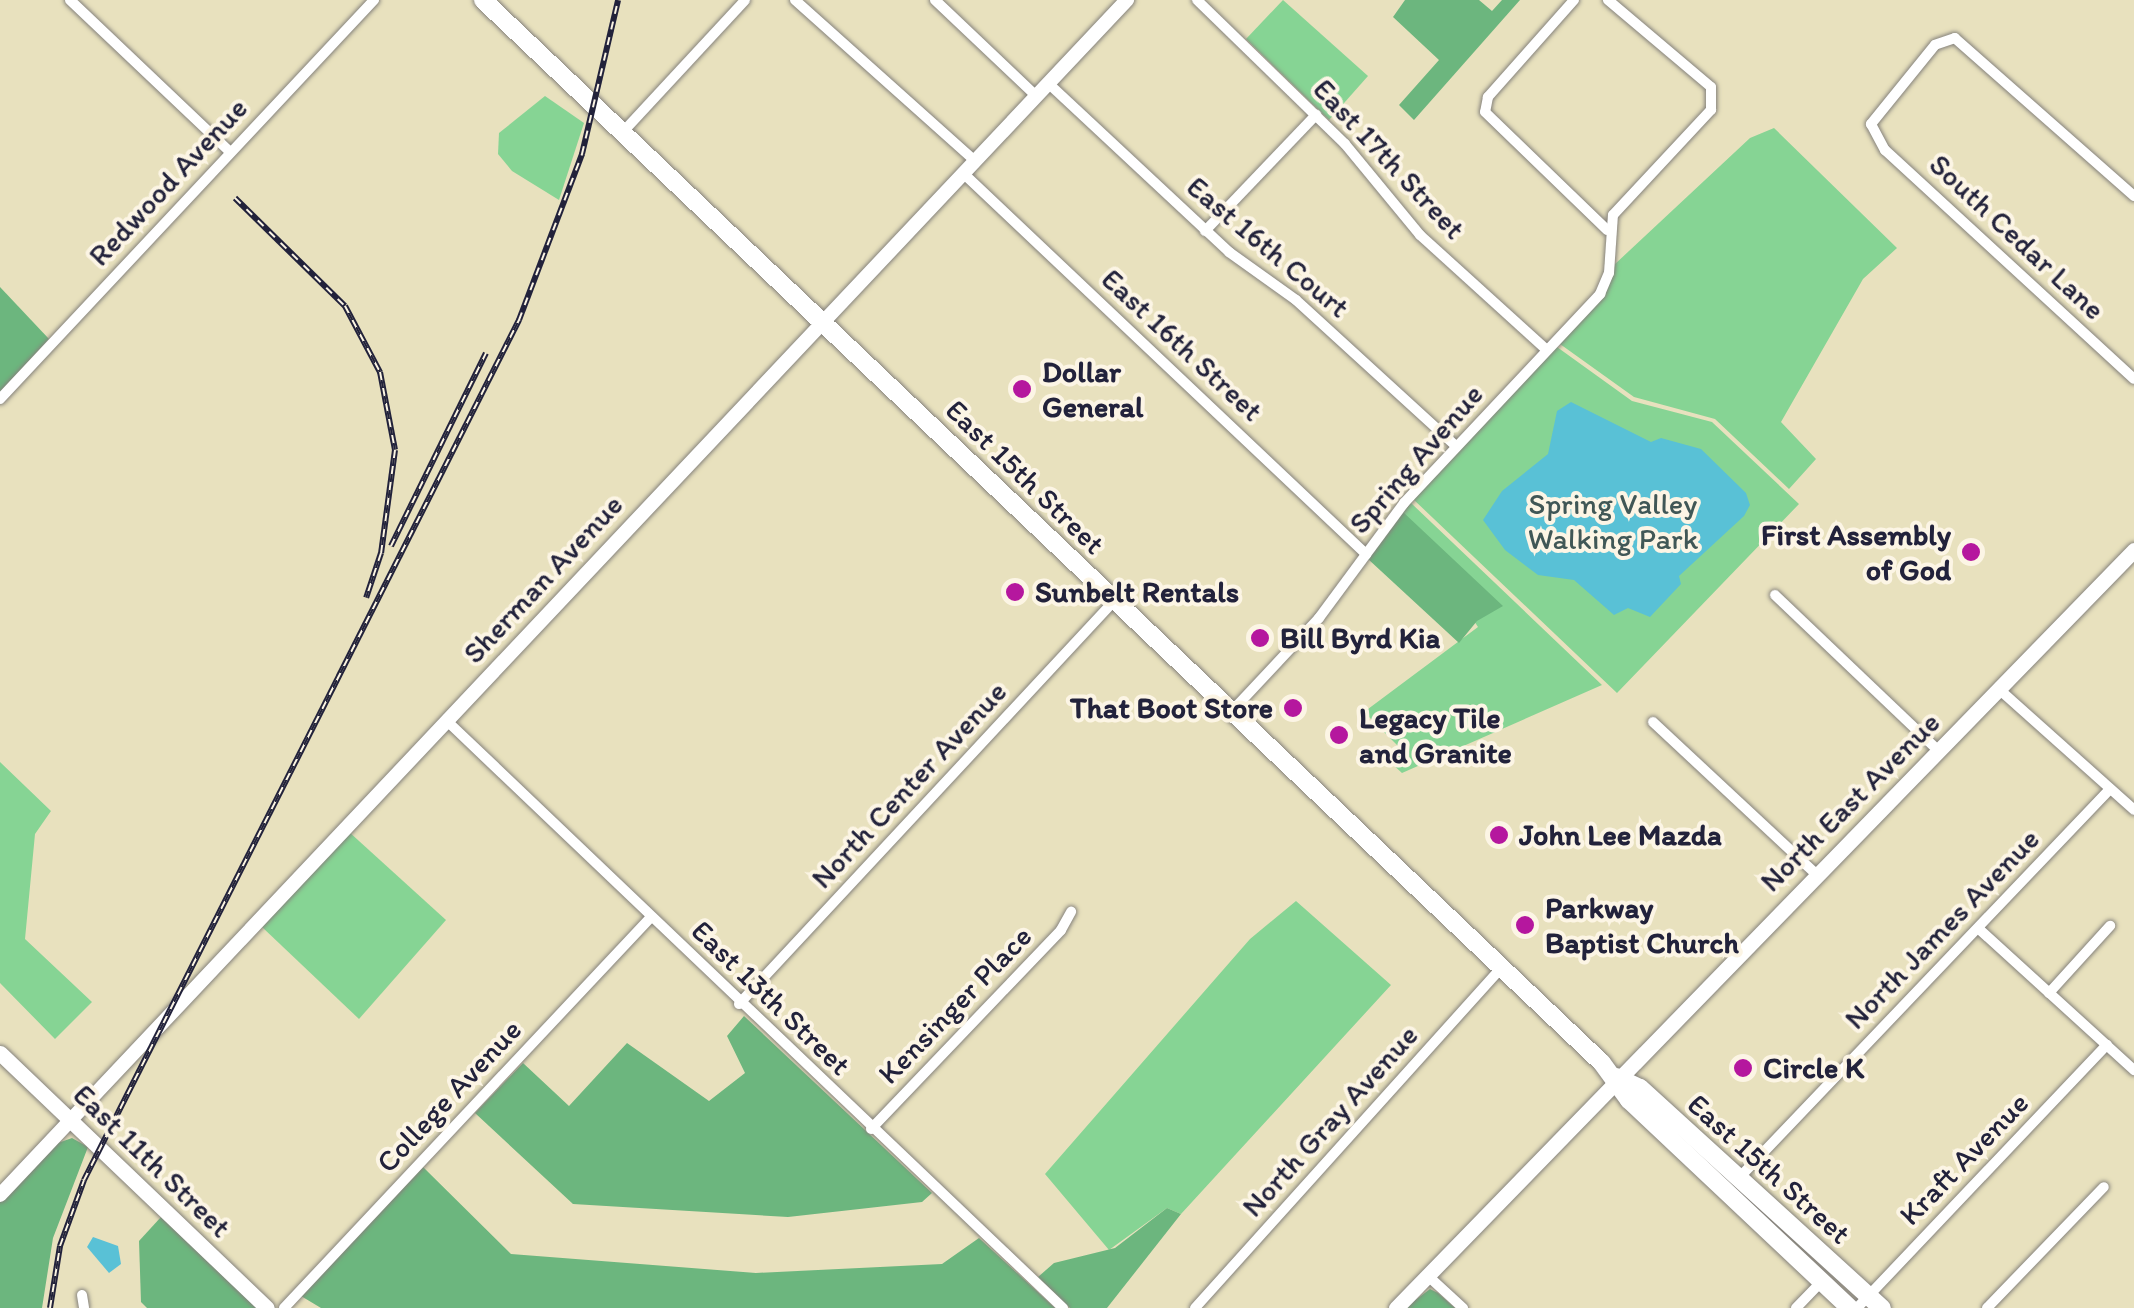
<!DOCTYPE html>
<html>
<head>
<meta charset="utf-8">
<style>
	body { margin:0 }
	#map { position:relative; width:2134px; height:1308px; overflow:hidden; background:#e8e1be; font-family:Itim,sans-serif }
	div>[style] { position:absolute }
	.green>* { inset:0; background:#86d494 }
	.forest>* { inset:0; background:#6cb67e }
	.water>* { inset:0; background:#59c1d6 }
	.roads { filter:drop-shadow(0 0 2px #85827c) drop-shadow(0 0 2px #85827c) }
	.minor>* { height:10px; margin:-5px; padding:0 5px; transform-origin:5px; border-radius:5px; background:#fff }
	.tertiary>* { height:14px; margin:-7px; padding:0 7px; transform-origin:7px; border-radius:7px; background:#fff }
	.secondary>* { height:15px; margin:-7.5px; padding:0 7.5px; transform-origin:7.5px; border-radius:7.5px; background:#fff }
	.primary>* { height:18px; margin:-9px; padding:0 9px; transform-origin:9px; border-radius:9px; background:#fff }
	.rail>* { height:6px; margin-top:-3px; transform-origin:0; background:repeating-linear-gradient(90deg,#fcf5e5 0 8px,#22223b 0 16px); box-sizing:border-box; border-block:2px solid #22223b }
	.dots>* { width:28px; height:28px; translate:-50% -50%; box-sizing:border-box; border:5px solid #fcf5e5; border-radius:50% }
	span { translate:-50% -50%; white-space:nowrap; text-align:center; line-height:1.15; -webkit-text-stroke:8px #fcf5e5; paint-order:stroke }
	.street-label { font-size:30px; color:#22223b }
	.poi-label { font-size:30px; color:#22223b; font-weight:700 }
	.left { translate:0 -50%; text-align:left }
	.right { translate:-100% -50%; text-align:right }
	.park-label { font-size:30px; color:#405756 }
</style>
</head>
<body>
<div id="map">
	<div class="green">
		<i style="clip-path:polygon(1283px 0,1368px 76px,1329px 120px,1246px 39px)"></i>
		<i style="clip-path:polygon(545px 96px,584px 123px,559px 200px,512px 171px,498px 154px,499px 133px)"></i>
		<i style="clip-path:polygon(1774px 128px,1897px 248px,1863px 279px,1781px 422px,1816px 459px,1789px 489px,1715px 419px,1634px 397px,1560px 344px,1604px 296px,1614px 265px,1750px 138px)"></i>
		<i style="clip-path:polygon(1557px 347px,1632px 401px,1712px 422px,1799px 504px,1617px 693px,1413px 499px)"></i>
		<i style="clip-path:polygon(1411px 503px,1602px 685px,1402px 773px,1391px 763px,1401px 749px,1364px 712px,1478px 627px,1403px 512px)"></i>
		<i style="clip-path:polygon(0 762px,51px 811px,35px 834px,25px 939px,92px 1002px,55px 1039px,0 983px)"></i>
		<i style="clip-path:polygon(348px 831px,446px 920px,359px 1019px,262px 927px)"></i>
		<i style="clip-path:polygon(1296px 901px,1391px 985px,1181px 1214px,1167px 1208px,1109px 1250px,1045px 1174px,1250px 939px)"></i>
	</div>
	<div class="forest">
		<i style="clip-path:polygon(1405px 0,1479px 0,1492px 11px,1502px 0,1520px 0,1414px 120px,1399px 105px,1439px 60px,1393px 17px)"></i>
		<i style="clip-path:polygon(0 287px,49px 339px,0 392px)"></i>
		<i style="clip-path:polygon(1403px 512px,1503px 606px,1477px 621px,1459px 643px,1368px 559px)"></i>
		<i style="clip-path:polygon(744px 1016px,932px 1193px,922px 1202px,788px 1217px,573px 1204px,475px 1113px,523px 1063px,569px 1106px,627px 1043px,709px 1101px,745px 1073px,727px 1036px)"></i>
		<i style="clip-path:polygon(72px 1138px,88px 1147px,53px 1238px,42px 1308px,0 1308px,0 1201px,58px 1143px)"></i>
		<i style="clip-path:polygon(423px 1167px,511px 1254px,756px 1273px,942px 1264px,979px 1238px,1055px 1308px,321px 1308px,301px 1296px)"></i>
		<i style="clip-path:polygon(1167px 1208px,1181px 1214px,1107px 1308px,1070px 1308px,1038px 1277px,1054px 1263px,1115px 1248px)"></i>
		<i style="clip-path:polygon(161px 1217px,257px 1308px,147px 1308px,141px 1302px,139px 1241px)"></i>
		<i style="clip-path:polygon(1430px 1289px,1438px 1293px,1455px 1308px,1405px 1308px)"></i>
	</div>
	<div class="water">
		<i style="clip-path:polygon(1571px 402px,1651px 442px,1661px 438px,1701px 449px,1746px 493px,1750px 505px,1744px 516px,1679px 576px,1681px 584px,1650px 617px,1628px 608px,1614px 615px,1574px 580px,1538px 575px,1505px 550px,1483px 520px,1502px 491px,1548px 454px,1557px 411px)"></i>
		<i style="clip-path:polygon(93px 1237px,118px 1246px,121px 1264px,109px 1273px,87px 1247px)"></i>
	</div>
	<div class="roads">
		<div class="minor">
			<i style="left:70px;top:0;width:221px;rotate:43.5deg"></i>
			<i style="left:795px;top:0;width:241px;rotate:41.8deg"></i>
			<i style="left:935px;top:0;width:139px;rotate:43.5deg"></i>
			<i style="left:1197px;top:0;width:206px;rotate:44.2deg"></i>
			<i style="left:1345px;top:144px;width:118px;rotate:50.5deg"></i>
			<i style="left:1420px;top:235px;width:171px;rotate:42.2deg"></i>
			<i style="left:1574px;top:0;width:130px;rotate:131.6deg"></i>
			<i style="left:1488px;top:97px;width:15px;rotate:101deg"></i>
			<i style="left:1485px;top:112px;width:170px;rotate:44deg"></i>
			<i style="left:1048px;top:83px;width:248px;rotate:43deg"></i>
			<i style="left:1229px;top:252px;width:82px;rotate:35.6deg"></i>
			<i style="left:1296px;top:300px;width:217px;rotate:42.4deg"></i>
			<i style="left:622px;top:133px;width:181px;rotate:-47.2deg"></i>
			<i style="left:963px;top:173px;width:555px;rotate:43.39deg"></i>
			<i style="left:2134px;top:196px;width:239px;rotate:-138.6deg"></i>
			<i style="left:1955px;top:38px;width:21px;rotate:161deg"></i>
			<i style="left:1935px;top:45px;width:102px;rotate:129deg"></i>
			<i style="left:1871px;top:124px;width:30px;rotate:62deg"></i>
			<i style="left:1885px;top:150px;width:338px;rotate:42.6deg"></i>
			<i style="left:1205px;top:231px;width:161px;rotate:-46.3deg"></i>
			<i style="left:0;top:399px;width:547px;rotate:-46.85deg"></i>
			<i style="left:1775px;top:595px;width:226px;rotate:43.6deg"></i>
			<i style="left:2000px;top:690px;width:180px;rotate:41.8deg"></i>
			<i style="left:1232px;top:711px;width:127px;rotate:-46.9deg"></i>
			<i style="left:1319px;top:618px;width:143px;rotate:-53.5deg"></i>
			<i style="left:1404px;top:503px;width:287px;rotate:-46.8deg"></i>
			<i style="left:1600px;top:294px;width:23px;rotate:-67deg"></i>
			<i style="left:1609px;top:273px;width:58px;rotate:-86.1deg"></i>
			<i style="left:1613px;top:215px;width:144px;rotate:-47deg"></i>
			<i style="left:1711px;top:110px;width:23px;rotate:-90deg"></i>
			<i style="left:1711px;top:87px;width:135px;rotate:-139.8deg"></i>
			<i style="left:447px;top:721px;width:851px;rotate:43.62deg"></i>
			<i style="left:1653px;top:722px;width:223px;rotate:43deg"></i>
			<i style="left:1979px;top:929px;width:210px;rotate:42.3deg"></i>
			<i style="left:2049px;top:993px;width:91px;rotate:-47.7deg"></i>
			<i style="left:739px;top:1004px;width:552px;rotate:-47.06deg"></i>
			<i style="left:871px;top:1129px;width:275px;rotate:-46.3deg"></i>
			<i style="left:1061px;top:930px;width:21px;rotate:-61deg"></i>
			<i style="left:1738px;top:1179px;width:539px;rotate:-46.35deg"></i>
			<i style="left:1427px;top:1275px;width:49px;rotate:42.5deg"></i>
			<i style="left:82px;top:1295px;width:13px;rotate:81deg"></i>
			<i style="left:284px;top:1308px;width:536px;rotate:-46.81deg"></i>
			<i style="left:1195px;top:1308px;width:457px;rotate:-48deg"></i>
			<i style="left:1796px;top:1308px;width:37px;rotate:-46deg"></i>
			<i style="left:1857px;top:1308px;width:363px;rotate:-46.5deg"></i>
			<i style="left:1987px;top:1308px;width:168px;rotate:-46deg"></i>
		</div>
		<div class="tertiary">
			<i style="left:0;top:1195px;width:1643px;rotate:-46.68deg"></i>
		</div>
		<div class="secondary">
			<i style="left:0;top:1053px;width:369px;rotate:43.7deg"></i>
			<i style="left:1396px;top:1308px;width:1058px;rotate:-45.77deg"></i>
		</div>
		<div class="primary">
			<i style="left:483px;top:0;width:1543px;rotate:43.53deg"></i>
			<i style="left:1602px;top:1063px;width:46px;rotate:53.9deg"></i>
			<i style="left:1629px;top:1100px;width:303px;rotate:43.3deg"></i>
			<i style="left:1616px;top:1077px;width:26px;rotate:25deg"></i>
			<i style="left:1640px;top:1088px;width:327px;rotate:42.3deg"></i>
		</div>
	</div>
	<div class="rail">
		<i style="left:235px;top:198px;width:154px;rotate:44.5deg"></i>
		<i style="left:345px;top:306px;width:75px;rotate:62.1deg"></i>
		<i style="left:380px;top:372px;width:79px;rotate:79.1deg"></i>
		<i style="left:395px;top:450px;width:104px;rotate:97.7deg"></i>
		<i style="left:381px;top:553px;width:47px;rotate:108.4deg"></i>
		<i style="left:391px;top:546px;width:215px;rotate:-63.8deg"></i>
		<i style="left:50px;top:1308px;width:63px;rotate:-80.8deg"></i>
		<i style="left:60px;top:1246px;width:70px;rotate:-70deg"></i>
		<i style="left:84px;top:1180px;width:964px;rotate:-63.17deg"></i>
		<i style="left:519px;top:320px;width:178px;rotate:-69.2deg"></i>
		<i style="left:582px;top:154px;width:158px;rotate:-76.8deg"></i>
	</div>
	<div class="dots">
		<i style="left:1022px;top:389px;background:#b5179e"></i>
		<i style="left:1971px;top:552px;background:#b5179e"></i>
		<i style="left:1015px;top:592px;background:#b5179e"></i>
		<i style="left:1260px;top:638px;background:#b5179e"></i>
		<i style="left:1293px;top:708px;background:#b5179e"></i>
		<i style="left:1339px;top:735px;background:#b5179e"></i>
		<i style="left:1499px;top:835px;background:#b5179e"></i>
		<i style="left:1525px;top:925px;background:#b5179e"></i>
		<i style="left:1743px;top:1068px;background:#b5179e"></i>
	</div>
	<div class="street-label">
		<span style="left:1389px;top:159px;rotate:47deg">East 17th Street</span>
		<span style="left:168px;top:182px;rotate:-47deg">Redwood Avenue</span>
		<span style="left:2017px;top:237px;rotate:43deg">South Cedar Lane</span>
		<span style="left:1268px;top:247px;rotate:40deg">East 16th Court</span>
		<span style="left:1182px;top:345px;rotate:43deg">East 16th Street</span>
		<span style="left:1416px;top:459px;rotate:-49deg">Spring Avenue</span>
		<span style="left:1025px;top:477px;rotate:44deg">East 15th Street</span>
		<span style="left:543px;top:579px;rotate:-47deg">Sherman Avenue</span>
		<span style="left:909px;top:785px;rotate:-47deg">North Center Avenue</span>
		<span style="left:1850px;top:802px;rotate:-45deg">North East Avenue</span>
		<span style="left:1942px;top:929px;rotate:-46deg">North James Avenue</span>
		<span style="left:771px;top:998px;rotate:44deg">East 13th Street</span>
		<span style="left:955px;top:1005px;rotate:-46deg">Kensinger Place</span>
		<span style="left:449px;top:1096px;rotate:-47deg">College Avenue</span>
		<span style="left:1330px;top:1121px;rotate:-48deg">North Gray Avenue</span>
		<span style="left:1964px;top:1159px;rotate:-46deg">Kraft Avenue</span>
		<span style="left:152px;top:1161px;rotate:44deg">East 11th Street</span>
		<span style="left:1769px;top:1169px;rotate:42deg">East 15th Street</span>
	</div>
	<div class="poi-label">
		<span class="left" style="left:1042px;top:389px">Dollar<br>General</span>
		<span class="right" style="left:1951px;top:552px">First Assembly<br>of God</span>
		<span class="left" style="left:1035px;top:592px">Sunbelt Rentals</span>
		<span class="left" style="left:1280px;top:638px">Bill Byrd Kia</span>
		<span class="right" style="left:1273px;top:708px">That Boot Store</span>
		<span class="left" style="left:1359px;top:735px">Legacy Tile<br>and Granite</span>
		<span class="left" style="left:1519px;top:835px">John Lee Mazda</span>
		<span class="left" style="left:1545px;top:925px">Parkway<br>Baptist Church</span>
		<span class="left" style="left:1763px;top:1068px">Circle K</span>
	</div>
	<div class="park-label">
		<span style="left:1613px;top:521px">Spring Valley<br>Walking Park</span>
	</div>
</div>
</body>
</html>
